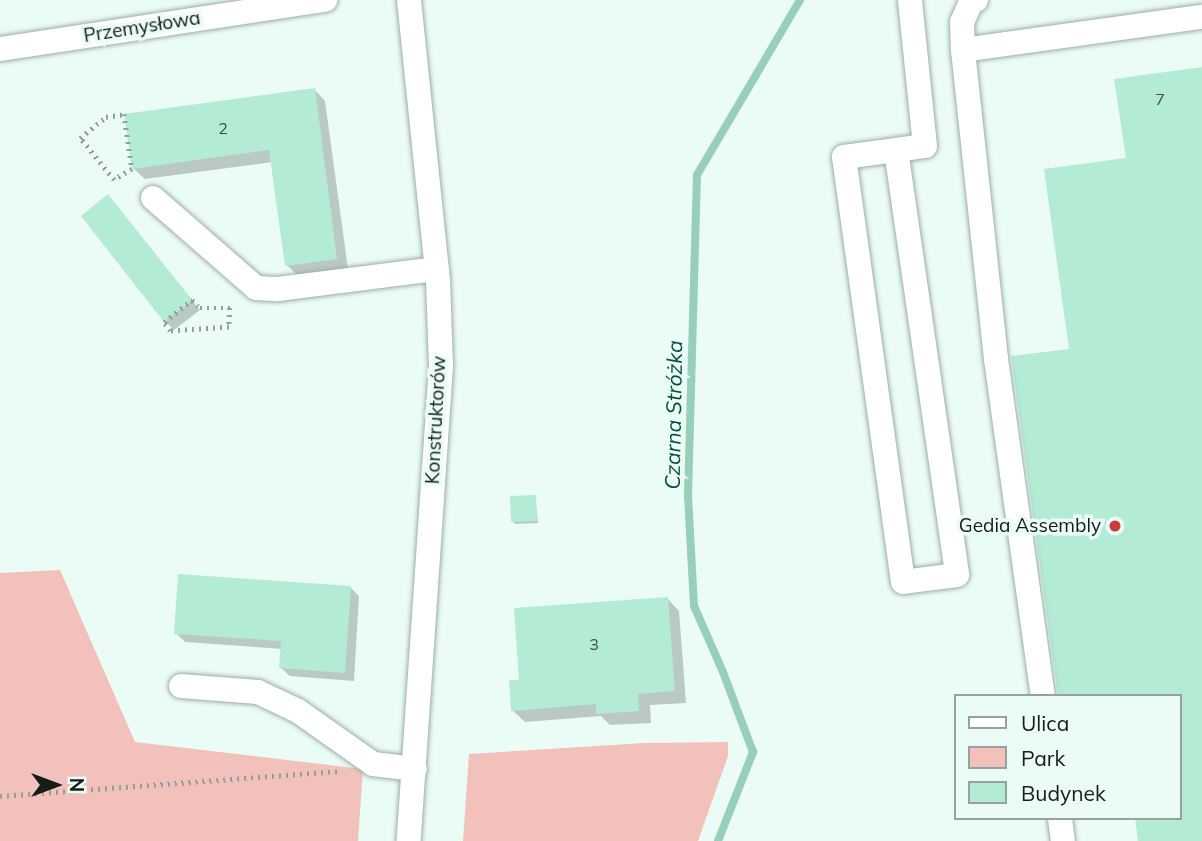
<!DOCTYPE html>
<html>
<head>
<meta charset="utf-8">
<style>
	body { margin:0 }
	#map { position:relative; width:1202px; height:841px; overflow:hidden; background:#eafcf5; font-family:Mulish,sans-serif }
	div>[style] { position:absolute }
	.green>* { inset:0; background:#f3c1bb }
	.shadow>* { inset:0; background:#0003 }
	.stream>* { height:8px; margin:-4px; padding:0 4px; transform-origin:4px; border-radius:4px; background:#98cfba }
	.building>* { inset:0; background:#b3ebd5 }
	.path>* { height:4.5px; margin-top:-2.25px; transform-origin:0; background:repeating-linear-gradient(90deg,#929f9a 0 2px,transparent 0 7px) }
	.roads { filter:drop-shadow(0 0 2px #9daea7) drop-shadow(0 0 2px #9daea7) }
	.minor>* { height:24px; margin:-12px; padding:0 12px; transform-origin:12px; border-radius:12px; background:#fff }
	.dots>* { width:19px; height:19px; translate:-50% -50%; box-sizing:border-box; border:4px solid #eafcf5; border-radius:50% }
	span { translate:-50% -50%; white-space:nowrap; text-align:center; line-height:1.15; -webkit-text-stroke:7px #eafcf5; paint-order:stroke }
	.number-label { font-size:16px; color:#3c5048 }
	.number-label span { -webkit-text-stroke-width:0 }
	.street-label { font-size:19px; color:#151c19 }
	.poi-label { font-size:19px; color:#151c19 }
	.right { translate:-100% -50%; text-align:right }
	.water-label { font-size:21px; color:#034f3c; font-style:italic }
	.legend { position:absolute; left:954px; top:694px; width:228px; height:126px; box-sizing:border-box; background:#eafcf5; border:2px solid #95a29d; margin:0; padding:9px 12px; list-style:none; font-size:21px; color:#151c19 }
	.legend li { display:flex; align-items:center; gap:14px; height:35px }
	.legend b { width:35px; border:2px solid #95a29d }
	.north { position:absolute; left:21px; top:750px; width:70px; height:70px; -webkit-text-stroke:5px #eafcf5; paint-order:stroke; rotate:90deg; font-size:19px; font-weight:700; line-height:28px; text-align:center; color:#151c19 }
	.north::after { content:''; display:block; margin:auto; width:24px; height:32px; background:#151c19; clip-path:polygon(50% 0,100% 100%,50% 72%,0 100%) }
</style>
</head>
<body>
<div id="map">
	<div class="green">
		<i style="clip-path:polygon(60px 570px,135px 742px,363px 769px,358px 841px,0 841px,0 573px)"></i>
		<i style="clip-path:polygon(728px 742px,728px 756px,698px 841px,463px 841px,469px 754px,644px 743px)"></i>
	</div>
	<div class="shadow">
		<i style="clip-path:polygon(314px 89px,325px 101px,348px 269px,298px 276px,287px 265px,273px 162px,145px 179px,133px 168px)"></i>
		<i style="clip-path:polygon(108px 196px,200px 310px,174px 330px,165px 321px)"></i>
		<i style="clip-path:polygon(535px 497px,538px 523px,515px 524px,512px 521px)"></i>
		<i style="clip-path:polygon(350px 587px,359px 596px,354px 681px,290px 676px,281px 668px,282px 649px,185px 642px,176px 633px)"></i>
		<i style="clip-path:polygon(667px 598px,679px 611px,686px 703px,650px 705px,651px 723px,610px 725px,601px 716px,525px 722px,512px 710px,521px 681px)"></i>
	</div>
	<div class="stream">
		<i style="left:718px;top:841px;width:96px;rotate:-68.5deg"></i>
		<i style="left:753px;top:752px;width:85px;rotate:-110.6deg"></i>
		<i style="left:723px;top:672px;width:72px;rotate:-113.7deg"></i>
		<i style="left:694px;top:606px;width:110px;rotate:-93.1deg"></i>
		<i style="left:688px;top:496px;width:321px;rotate:-88.4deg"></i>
		<i style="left:697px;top:175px;width:203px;rotate:-59.5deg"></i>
	</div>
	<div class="building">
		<i style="clip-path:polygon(1202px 67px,1202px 841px,1138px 841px,1135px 818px,1179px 818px,1179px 696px,1058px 696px,1011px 356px,1069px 349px,1044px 169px,1126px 158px,1114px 79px)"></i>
		<i style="clip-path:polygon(315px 88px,337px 259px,285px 266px,269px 150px,132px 169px,124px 114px)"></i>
		<i style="clip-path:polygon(108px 194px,192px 300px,164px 322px,81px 216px)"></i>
		<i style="clip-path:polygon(536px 495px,537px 521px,511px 522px,510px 496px)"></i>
		<i style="clip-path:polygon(178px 574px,351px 586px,345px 673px,279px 668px,281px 641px,174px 634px)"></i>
		<i style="clip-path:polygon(668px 597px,675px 691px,638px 694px,639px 711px,596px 714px,596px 704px,511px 711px,509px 680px,519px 680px,514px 608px)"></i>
	</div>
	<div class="path">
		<i style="left:124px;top:114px;width:56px;rotate:81.7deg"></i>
		<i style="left:132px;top:169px;width:21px;rotate:149deg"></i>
		<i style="left:114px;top:180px;width:54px;rotate:-129deg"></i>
		<i style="left:80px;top:138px;width:33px;rotate:-39deg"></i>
		<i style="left:106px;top:117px;width:18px;rotate:-9deg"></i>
		<i style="left:192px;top:300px;width:11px;rotate:45deg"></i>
		<i style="left:200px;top:308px;width:30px"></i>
		<i style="left:230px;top:308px;width:19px;rotate:93deg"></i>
		<i style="left:229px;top:327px;width:59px;rotate:176.1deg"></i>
		<i style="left:170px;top:331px;width:11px;rotate:-124deg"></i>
		<i style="left:164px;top:322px;width:36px;rotate:-38deg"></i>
		<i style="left:0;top:796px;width:343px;rotate:-4.2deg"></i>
	</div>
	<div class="roads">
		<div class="minor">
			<i style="left:409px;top:0;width:281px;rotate:84.1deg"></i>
			<i style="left:438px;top:280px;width:86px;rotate:88deg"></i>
			<i style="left:441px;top:366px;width:476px;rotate:93.9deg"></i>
			<i style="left:976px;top:0;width:5px;rotate:158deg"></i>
			<i style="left:971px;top:2px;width:22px;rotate:114deg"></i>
			<i style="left:962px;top:22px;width:28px;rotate:88deg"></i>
			<i style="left:963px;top:50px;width:311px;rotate:83.9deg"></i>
			<i style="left:996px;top:359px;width:340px;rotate:82.1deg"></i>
			<i style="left:0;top:49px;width:329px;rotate:-8.6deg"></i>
			<i style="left:963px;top:50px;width:241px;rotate:-7.9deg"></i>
			<i style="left:896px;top:150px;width:429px;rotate:81.8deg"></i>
			<i style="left:957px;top:575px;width:54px;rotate:172.6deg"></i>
			<i style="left:903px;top:582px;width:429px;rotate:-97.9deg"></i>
			<i style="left:844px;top:157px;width:52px;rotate:-7.7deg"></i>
			<i style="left:896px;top:150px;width:29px;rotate:-8deg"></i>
			<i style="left:925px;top:146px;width:147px;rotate:-95.9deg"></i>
			<i style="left:153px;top:198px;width:137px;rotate:41.1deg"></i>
			<i style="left:256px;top:288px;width:22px;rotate:3deg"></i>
			<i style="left:278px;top:289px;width:160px;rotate:-7.2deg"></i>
			<i style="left:181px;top:686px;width:77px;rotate:4.5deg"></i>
			<i style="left:258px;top:692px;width:44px;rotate:25.4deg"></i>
			<i style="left:298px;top:711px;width:92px;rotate:35.2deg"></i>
			<i style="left:373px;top:764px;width:42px;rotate:6.8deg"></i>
			<i style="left:1060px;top:818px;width:23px;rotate:83deg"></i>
		</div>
	</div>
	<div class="dots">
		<i style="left:1115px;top:526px;background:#ca3b39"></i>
	</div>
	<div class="number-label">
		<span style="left:1160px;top:99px">7</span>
		<span style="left:223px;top:128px">2</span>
		<span style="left:594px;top:644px">3</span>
	</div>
	<div class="street-label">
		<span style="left:142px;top:27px;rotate:-9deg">Przemysłowa</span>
		<span style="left:436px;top:420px;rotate:-87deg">Konstruktorów</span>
	</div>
	<div class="poi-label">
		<span class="right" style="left:1101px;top:526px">Gedia Assembly</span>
	</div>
	<div class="water-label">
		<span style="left:673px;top:415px;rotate:-89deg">Czarna Stróżka</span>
	</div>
	<ul class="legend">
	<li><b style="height:9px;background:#fff"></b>Ulica</li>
	<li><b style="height:19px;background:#f3c1bb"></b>Park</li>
	<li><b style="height:19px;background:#b3ebd5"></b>Budynek</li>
	</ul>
	<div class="north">N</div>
</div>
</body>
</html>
